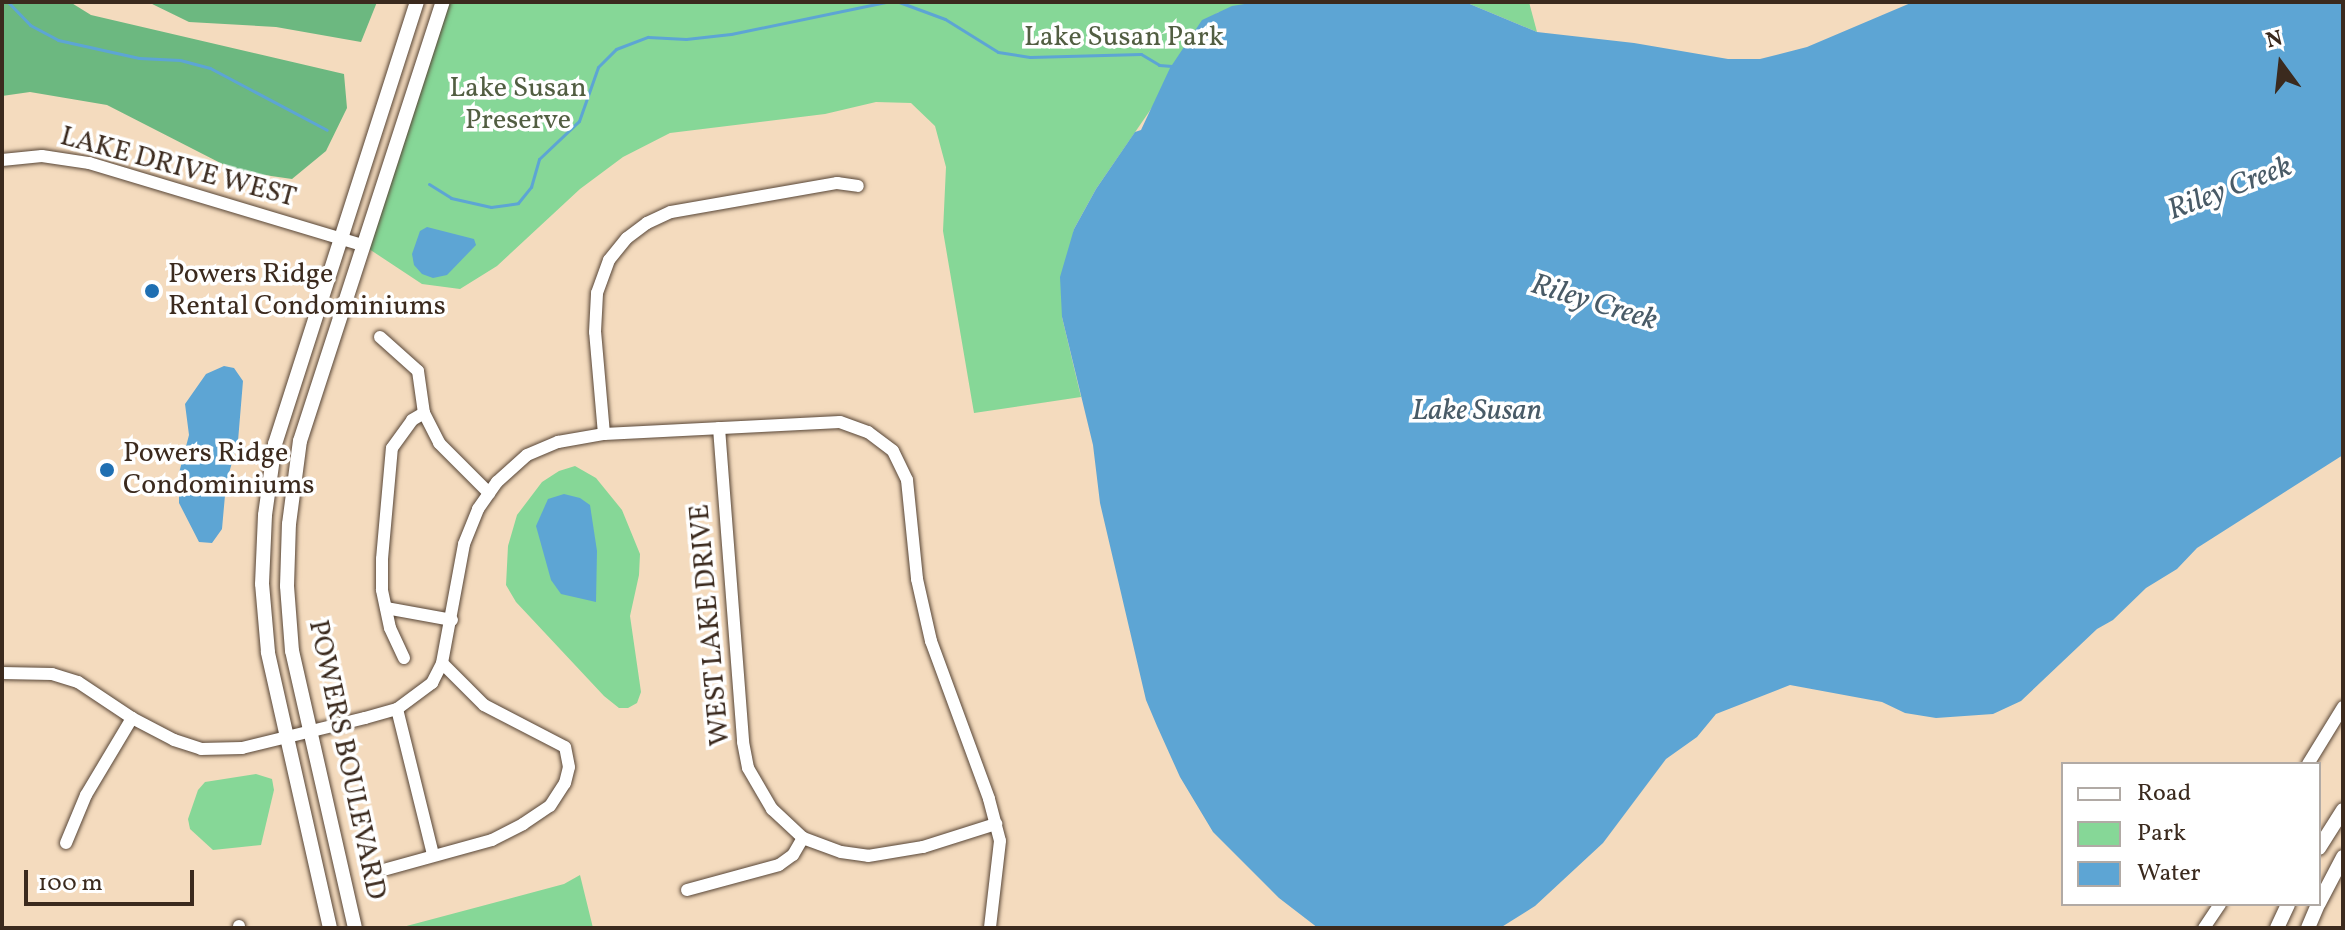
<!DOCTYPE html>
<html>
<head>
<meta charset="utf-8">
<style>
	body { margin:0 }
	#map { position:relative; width:2345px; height:930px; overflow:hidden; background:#f4dbbe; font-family:Vollkorn,serif }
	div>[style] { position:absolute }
	.green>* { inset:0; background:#86d797 }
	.forest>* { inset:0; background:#6cb880 }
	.water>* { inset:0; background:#5da5d4 }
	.stream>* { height:3px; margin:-1.5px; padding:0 1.5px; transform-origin:1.5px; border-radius:1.5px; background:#5da5d4 }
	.roads { filter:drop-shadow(0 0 2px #574536) drop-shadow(0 0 2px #574536) }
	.minor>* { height:12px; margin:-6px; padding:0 6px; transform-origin:6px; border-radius:6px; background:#fff }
	.major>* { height:14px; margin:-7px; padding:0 7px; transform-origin:7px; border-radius:7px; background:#fff }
	.dots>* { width:22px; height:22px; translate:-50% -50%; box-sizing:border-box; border:4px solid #fff; border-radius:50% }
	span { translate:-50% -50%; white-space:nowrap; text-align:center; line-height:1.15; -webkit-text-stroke:7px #fff; paint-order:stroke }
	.park-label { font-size:28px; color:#525e42 }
	.street-label { font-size:28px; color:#3b2a1e }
	.poi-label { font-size:28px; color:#3b2a1e }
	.left { translate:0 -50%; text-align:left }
	.water-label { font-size:30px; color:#495b67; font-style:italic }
	.frame { position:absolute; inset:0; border:4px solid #3b2a1e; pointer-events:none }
	.legend { position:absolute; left:2061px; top:762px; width:260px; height:144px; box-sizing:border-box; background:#fff; border:2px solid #b1aaa5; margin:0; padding:10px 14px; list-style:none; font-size:24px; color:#3b2a1e }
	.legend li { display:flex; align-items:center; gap:16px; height:40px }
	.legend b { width:40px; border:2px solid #b1aaa5 }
	.north { position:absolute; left:2241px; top:24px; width:80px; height:80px; -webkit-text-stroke:6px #fff; paint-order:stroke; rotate:345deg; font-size:22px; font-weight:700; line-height:32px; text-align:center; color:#3b2a1e }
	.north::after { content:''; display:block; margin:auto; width:28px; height:36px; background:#3b2a1e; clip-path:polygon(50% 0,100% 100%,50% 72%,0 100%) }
	.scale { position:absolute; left:24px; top:870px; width:170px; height:36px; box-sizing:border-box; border:4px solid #3b2a1e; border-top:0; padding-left:10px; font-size:24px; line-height:28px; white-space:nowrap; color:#3b2a1e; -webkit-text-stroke:6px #fff; paint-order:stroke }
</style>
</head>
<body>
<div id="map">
	<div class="green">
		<i style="clip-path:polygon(443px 2px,1257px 2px,1217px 13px,1096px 189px,1074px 229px,1062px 317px,1081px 397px,974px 413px,943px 231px,946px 167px,935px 126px,911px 103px,876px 102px,825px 114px,670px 133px,623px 157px,580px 189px,497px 266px,460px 289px,422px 284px,363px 245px)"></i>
		<i style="clip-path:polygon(1465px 2px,1529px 2px,1537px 32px)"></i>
		<i style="clip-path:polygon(575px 466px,596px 478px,622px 510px,640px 554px,639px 575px,630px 616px,641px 692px,637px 703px,628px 708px,619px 708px,604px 696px,516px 602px,506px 585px,508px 546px,517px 515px,542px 482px,559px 471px)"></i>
		<i style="clip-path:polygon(256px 774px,272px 779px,274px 790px,261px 845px,213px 850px,190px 829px,188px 819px,198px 790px,205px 782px)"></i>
		<i style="clip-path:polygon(580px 875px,593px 928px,399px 928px,564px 884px)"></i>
	</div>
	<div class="forest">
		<i style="clip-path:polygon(2px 2px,70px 2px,91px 15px,344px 74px,347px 108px,326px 151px,292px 179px,236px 171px,107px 105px,30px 92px,2px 96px)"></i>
		<i style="clip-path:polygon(148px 2px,377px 2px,361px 42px,276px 27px,189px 22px)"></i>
	</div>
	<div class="water">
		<i style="clip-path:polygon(1257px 2px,1465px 2px,1537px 32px,1634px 43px,1728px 59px,1760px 59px,1807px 47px,1913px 2px,2343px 2px,2343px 455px,2197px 548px,2177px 569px,2146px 588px,2113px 620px,2097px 629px,2021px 701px,1993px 714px,1936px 718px,1905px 713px,1882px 702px,1790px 685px,1716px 714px,1697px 737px,1666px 759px,1603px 843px,1535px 906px,1500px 928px,1318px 928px,1279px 898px,1213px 832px,1180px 777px,1157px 726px,1146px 700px,1100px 503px,1093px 445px,1062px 317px,1060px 277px,1074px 229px,1096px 189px,1135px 132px,1141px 130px,1170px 68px,1202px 20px,1232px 6px)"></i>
		<i style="clip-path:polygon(427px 227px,474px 239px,476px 245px,447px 275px,433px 278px,422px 274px,414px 265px,412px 254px,420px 231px)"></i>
		<i style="clip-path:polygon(224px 366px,234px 368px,243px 381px,238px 441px,226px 484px,222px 529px,212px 543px,199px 542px,179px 503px,179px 473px,189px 435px,185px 404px,206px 374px)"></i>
		<i style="clip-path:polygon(564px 494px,580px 498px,590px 505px,597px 551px,596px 602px,561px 594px,551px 580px,536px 526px,548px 499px)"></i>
	</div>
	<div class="stream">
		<i style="left:8px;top:2px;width:32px;rotate:46deg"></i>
		<i style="left:30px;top:25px;width:32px;rotate:28deg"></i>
		<i style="left:58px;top:40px;width:83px;rotate:12.5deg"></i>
		<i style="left:139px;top:58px;width:41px;rotate:2.8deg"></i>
		<i style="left:180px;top:60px;width:31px;rotate:15deg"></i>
		<i style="left:210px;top:68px;width:132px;rotate:27.9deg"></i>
		<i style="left:899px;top:2px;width:49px;rotate:20.3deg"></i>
		<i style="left:945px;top:19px;width:62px;rotate:31.9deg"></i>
		<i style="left:998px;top:52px;width:32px;rotate:9deg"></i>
		<i style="left:1030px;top:57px;width:111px;rotate:-1.5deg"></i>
		<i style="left:1141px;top:54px;width:21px;rotate:31deg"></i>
		<i style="left:1159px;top:65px;width:13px;rotate:4deg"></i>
		<i style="left:429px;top:184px;width:26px;rotate:32deg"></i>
		<i style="left:451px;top:198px;width:41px;rotate:12.7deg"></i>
		<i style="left:491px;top:207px;width:27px;rotate:-8deg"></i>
		<i style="left:518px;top:203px;width:21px;rotate:-51deg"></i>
		<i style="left:531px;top:187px;width:29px;rotate:-74deg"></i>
		<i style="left:539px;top:159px;width:55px;rotate:-43.5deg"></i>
		<i style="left:579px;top:121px;width:57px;rotate:-70.6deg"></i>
		<i style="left:598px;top:67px;width:25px;rotate:-45deg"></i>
		<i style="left:616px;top:49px;width:34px;rotate:-21deg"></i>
		<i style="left:648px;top:37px;width:38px;rotate:3deg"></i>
		<i style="left:686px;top:39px;width:45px;rotate:-6.3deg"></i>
		<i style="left:731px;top:34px;width:158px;rotate:-11.7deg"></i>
	</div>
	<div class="roads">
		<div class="minor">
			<i style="left:2px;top:160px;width:40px;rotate:-5.7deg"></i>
			<i style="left:42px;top:156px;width:48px;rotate:8.5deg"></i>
			<i style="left:89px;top:163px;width:286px;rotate:16.7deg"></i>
			<i style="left:380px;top:337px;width:51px;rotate:41.8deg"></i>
			<i style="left:418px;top:371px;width:42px;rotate:81.9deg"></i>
			<i style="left:424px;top:413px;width:34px;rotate:63deg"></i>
			<i style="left:439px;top:443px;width:71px;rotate:45deg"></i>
			<i style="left:719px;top:428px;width:315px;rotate:85.6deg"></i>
			<i style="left:743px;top:742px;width:26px;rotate:79deg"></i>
			<i style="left:748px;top:768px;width:48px;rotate:59.7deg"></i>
			<i style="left:772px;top:809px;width:42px;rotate:43.1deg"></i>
			<i style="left:803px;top:838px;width:40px;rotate:20.2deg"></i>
			<i style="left:841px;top:852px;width:27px;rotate:8deg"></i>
			<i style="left:868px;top:856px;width:56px;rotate:-9.3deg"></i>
			<i style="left:923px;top:847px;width:77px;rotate:-17.5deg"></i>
			<i style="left:604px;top:434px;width:102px;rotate:-95deg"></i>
			<i style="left:595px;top:332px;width:39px;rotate:-87deg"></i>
			<i style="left:597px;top:293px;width:35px;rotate:-70deg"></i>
			<i style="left:609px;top:260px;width:28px;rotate:-51deg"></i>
			<i style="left:627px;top:238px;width:25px;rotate:-37deg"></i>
			<i style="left:647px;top:223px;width:26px;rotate:-25deg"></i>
			<i style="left:671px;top:212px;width:169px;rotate:-9.9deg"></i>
			<i style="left:837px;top:183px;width:21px;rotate:8deg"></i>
			<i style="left:386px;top:608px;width:67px;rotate:10.3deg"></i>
			<i style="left:404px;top:658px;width:33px;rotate:-115deg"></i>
			<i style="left:390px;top:628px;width:39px;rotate:-102deg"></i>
			<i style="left:382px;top:590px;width:31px;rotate:-90deg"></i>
			<i style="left:382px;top:559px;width:111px;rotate:-84.9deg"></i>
			<i style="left:392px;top:448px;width:34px;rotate:-54deg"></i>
			<i style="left:412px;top:420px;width:14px;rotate:-30deg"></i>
			<i style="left:2px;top:673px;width:50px;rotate:1.1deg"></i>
			<i style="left:52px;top:674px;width:27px;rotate:17deg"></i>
			<i style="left:78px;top:682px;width:65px;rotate:33.7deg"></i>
			<i style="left:132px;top:718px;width:47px;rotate:27.6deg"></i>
			<i style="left:174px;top:740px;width:28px;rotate:18deg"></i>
			<i style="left:201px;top:749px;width:41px;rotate:-1.4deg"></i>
			<i style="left:242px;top:748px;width:127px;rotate:-13.7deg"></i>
			<i style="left:365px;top:718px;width:33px;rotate:-16deg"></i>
			<i style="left:397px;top:709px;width:44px;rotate:-36.6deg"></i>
			<i style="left:432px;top:683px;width:22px;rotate:-63deg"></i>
			<i style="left:442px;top:663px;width:121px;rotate:-79.5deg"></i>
			<i style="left:464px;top:544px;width:38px;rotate:-68deg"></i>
			<i style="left:478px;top:509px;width:33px;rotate:-55deg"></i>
			<i style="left:497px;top:482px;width:40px;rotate:-42deg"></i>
			<i style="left:527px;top:455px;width:34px;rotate:-23deg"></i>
			<i style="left:558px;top:442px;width:47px;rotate:-9.9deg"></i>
			<i style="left:604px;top:434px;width:236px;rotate:-2.9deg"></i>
			<i style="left:840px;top:422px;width:30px;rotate:20deg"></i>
			<i style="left:868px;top:432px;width:31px;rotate:37deg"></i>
			<i style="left:893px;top:451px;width:32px;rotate:64deg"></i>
			<i style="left:907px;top:480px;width:100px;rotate:84.2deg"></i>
			<i style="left:917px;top:579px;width:64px;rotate:77.3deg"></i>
			<i style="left:931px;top:641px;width:168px;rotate:69.8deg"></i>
			<i style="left:989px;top:799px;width:43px;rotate:75.3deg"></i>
			<i style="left:1000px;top:841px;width:88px;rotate:96.6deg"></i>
			<i style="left:397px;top:709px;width:150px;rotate:76.1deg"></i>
			<i style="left:2308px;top:764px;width:67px;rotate:-58.4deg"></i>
			<i style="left:66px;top:843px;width:52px;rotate:-67.4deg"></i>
			<i style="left:86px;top:795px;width:90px;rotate:-59.1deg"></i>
			<i style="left:387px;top:869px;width:109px;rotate:-15.4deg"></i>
			<i style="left:492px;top:840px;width:35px;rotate:-27deg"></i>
			<i style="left:523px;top:824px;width:32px;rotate:-34deg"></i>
			<i style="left:550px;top:806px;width:27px;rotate:-57deg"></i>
			<i style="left:565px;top:783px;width:16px;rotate:-76deg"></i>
			<i style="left:569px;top:767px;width:20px;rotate:-101deg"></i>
			<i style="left:565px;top:747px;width:91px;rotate:-152.6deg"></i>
			<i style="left:484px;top:705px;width:59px;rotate:-135deg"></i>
			<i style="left:687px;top:890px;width:95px;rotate:-15.2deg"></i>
			<i style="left:779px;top:865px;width:17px;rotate:-36deg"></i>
			<i style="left:793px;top:855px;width:20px;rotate:-60deg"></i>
			<i style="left:239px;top:926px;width:2px;rotate:90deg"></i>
			<i style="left:2204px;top:928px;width:29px;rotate:-56deg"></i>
		</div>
		<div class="major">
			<i style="left:2319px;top:848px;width:45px;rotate:-57.7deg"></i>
			<i style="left:2319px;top:903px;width:52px;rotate:-62.4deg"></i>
			<i style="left:330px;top:928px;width:283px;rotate:-102.7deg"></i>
			<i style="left:268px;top:652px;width:68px;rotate:-95deg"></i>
			<i style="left:262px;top:584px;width:69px;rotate:-87.5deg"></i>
			<i style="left:265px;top:515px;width:72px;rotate:-82deg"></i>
			<i style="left:275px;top:444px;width:464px;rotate:-72.2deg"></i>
			<i style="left:355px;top:928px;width:284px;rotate:-102.8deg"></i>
			<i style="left:292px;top:651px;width:65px;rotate:-94.4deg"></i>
			<i style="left:287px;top:586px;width:62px;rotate:-88.2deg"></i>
			<i style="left:289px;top:524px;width:84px;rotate:-82.5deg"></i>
			<i style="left:300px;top:441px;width:462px;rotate:-72deg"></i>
			<i style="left:2277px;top:928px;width:26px;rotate:-65deg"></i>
			<i style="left:2308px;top:928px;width:26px;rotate:-67deg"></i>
		</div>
	</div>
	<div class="dots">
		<i style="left:152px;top:291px;background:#1f6fb2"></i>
		<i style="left:107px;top:470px;background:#1f6fb2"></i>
	</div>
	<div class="park-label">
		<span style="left:1124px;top:38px">Lake Susan Park</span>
		<span style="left:518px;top:105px">Lake Susan<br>Preserve</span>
	</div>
	<div class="street-label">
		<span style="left:178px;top:168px;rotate:15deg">LAKE DRIVE WEST</span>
		<span style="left:711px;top:625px;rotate:-95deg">WEST LAKE DRIVE</span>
		<span style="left:346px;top:760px;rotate:78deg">POWERS BOULEVARD</span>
	</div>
	<div class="poi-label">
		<span class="left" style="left:168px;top:291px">Powers Ridge<br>Rental Condominiums</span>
		<span class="left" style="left:123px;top:470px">Powers Ridge<br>Condominiums</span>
	</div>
	<div class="water-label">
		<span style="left:2230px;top:189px;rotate:-21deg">Riley Creek</span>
		<span style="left:1594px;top:303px;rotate:17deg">Riley Creek</span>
		<span style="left:1477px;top:411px">Lake Susan</span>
	</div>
	<div class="frame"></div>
	<ul class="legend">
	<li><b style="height:10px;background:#fff"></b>Road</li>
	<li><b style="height:22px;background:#86d797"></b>Park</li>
	<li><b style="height:22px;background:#5da5d4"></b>Water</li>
	</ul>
	<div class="north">N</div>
	<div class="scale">100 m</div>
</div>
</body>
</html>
